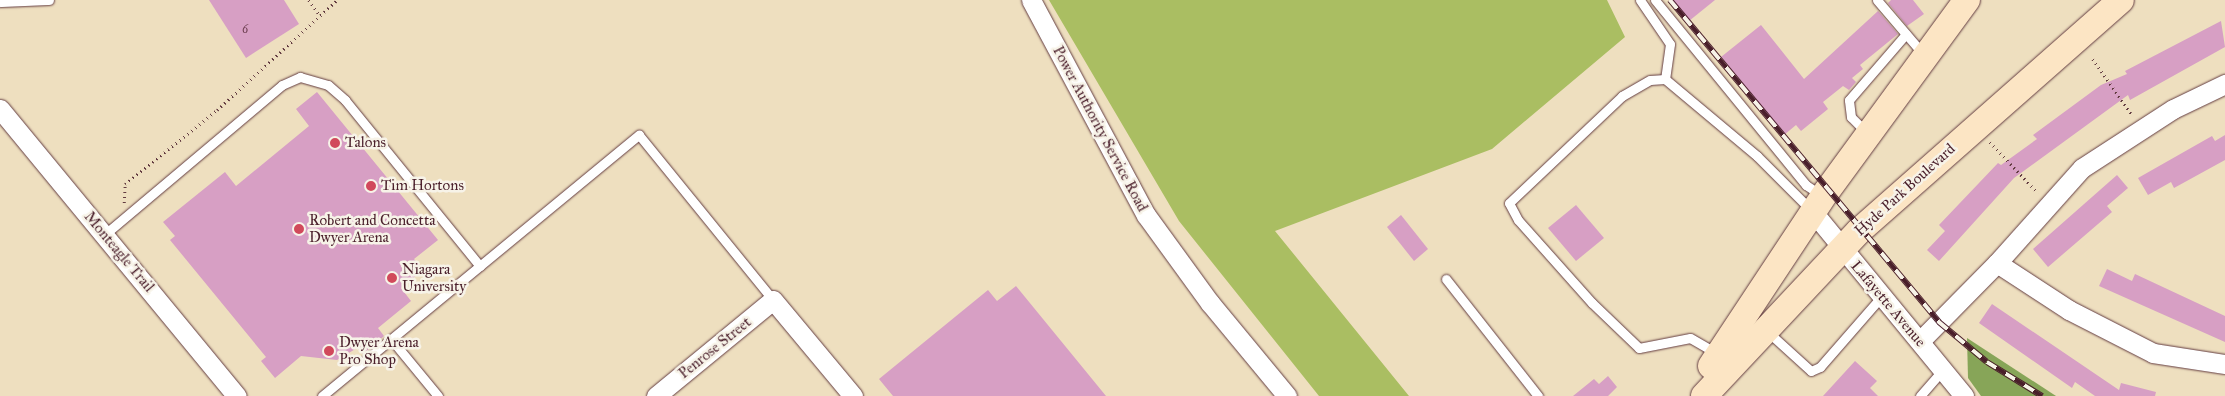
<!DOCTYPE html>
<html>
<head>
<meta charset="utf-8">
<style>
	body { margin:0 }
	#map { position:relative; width:2225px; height:396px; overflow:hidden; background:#eedfbf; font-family:"IM FELL Great Primer",serif }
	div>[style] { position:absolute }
	.green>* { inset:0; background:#aabe62 }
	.forest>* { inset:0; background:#87a558 }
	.building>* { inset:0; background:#d79fc4 }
	.path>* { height:2.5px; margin-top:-1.25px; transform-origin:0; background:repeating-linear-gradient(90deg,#633c41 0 1px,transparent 0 5px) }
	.roads { filter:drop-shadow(0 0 1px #633c41) drop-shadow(0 0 1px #633c41) }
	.lane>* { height:9px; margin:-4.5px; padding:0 4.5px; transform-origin:4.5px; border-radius:4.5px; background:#fff }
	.street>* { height:19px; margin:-9.5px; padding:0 9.5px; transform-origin:9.5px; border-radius:9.5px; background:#fff }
	.secondary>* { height:26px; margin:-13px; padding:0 13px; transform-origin:13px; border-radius:13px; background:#fce5c4 }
	.rail>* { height:5.5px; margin-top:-2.75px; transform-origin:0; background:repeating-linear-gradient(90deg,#f7f3e8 0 11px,#4a1f2b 0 22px); box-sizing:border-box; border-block:1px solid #4a1f2b }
	.dots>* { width:14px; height:14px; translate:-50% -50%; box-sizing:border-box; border:2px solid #f7f3e8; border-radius:50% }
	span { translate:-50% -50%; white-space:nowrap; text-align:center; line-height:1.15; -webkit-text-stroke:5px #f7f3e8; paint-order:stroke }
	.number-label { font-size:12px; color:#6d3f51 }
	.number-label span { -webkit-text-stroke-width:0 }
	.street-label { font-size:15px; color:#4a1f2b }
	.poi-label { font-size:15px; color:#4a1f2b }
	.left { translate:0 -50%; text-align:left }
</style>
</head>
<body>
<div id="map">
	<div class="green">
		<i style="clip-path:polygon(1049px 0,1607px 0,1625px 37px,1492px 149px,1275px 231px,1409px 396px,1319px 396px,1179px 221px)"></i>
	</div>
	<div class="forest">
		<i style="clip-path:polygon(1967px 338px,2056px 396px,1981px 396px,1968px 378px)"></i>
	</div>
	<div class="building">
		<i style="clip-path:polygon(209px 0,284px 0,299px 24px,246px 58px)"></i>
		<i style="clip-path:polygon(1671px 0,1715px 0,1689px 21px)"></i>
		<i style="clip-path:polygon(1891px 0,1913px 0,1924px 14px,1907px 26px,1888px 3px)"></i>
		<i style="clip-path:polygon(1878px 11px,1898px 34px,1860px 65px,1863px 69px,1852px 78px,1856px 82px,1849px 90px,1843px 86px,1823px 102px,1828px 109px,1801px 131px,1796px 125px,1784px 135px,1721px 57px,1761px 25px,1804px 79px)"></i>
		<i style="clip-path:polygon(2221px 21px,2225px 47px,2130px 100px,2128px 95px,2014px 178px,1939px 261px,1927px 250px,1945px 231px,1939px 225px,1998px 163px,2001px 165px,2037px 139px,2033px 135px,2101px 85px,2127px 74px,2125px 71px)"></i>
		<i style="clip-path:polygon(317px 92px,438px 240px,414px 259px,423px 270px,401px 288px,411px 301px,378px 328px,384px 336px,363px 354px,357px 348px,337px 360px,301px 356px,275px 378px,261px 361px,266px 357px,170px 240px,175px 236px,163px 222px,225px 172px,236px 186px,309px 126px,296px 109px)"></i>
		<i style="clip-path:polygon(2225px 135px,2225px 160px,2174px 188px,2171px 182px,2148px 195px,2138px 178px,2212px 136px,2215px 141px)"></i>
		<i style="clip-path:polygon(2117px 175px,2128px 188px,2107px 206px,2112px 212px,2048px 267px,2033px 249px)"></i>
		<i style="clip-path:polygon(1576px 205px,1604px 238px,1576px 261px,1548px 228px)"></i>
		<i style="clip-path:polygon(1401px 215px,1428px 249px,1414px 261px,1387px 227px)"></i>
		<i style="clip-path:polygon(2107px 269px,2132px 281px,2135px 274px,2225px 316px,2225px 342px,2099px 286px)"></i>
		<i style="clip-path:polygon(1016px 286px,1106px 396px,893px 396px,879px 379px,988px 290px,997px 301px)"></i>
		<i style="clip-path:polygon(1992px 304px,2119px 390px,2121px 383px,2156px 392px,2155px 396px,2095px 396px,2075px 382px,2072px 388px,1979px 323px)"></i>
		<i style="clip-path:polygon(1855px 361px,1877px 381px,1870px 388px,1878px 396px,1823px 396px)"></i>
		<i style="clip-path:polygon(1608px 376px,1617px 387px,1608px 396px,1573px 396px,1594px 379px,1599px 384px)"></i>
	</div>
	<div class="path">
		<i style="left:309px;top:0;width:19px;rotate:54deg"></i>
		<i style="left:2093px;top:59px;width:68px;rotate:55.1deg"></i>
		<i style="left:1990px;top:142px;width:70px;rotate:46.7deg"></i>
		<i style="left:124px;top:203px;width:19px;rotate:-87deg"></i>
		<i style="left:125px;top:184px;width:118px;rotate:-38.8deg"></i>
		<i style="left:217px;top:110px;width:163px;rotate:-42.5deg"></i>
	</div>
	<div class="roads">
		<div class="lane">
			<i style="left:1640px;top:0;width:53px;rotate:55.7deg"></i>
			<i style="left:1670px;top:44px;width:35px;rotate:98deg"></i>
			<i style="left:1655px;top:0;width:239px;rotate:50.8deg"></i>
			<i style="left:1806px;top:185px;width:18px;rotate:34deg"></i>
			<i style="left:1877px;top:0;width:72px;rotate:49.5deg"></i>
			<i style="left:0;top:2px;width:49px;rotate:-2.3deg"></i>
			<i style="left:1866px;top:132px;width:21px;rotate:-135deg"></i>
			<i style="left:1851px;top:117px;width:17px;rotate:-97deg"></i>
			<i style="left:1849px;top:100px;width:87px;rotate:-49.2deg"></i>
			<i style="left:104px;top:235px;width:233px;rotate:-40.1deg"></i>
			<i style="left:282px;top:85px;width:20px;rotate:-24deg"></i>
			<i style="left:300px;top:77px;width:29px;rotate:16deg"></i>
			<i style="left:328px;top:85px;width:23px;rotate:41deg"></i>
			<i style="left:345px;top:100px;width:214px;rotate:50.9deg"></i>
			<i style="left:1446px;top:279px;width:149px;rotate:51.8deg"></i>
			<i style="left:1768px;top:332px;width:58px;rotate:42.2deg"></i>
			<i style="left:1811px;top:371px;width:10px;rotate:-24deg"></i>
			<i style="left:1820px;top:367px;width:94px;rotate:-48.9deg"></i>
			<i style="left:391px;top:339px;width:74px;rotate:50.5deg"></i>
			<i style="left:1718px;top:354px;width:32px;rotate:-150deg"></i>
			<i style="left:1690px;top:338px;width:52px;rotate:168.9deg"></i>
			<i style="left:1639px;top:348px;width:65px;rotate:-136.2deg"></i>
			<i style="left:1592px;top:303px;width:111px;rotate:-131.7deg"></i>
			<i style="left:1518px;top:220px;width:19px;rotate:-118deg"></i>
			<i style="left:1509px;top:203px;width:156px;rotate:-43.4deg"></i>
			<i style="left:1622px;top:96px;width:32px;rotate:-30deg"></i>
			<i style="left:1650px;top:80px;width:15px;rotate:-4deg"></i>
			<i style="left:1665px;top:79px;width:120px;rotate:39.9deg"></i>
			<i style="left:1757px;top:156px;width:76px;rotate:45deg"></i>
			<i style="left:322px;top:396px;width:411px;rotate:-39.5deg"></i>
			<i style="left:639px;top:135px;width:213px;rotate:50.9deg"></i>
			<i style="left:1920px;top:396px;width:35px;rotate:-49deg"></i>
		</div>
		<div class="street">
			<i style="left:1031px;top:0;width:244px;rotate:61.9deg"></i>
			<i style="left:1146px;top:215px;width:109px;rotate:54deg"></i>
			<i style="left:1210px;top:303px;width:121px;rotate:50.4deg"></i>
			<i style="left:0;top:109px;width:372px;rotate:50.5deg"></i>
			<i style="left:1813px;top:212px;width:238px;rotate:50.6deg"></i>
			<i style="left:1997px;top:263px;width:127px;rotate:-48.2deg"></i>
			<i style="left:2082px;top:168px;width:108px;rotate:-33deg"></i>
			<i style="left:2173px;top:109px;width:58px;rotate:-25.7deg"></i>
			<i style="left:1920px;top:341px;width:110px;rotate:-45.4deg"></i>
			<i style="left:1997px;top:263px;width:86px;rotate:33.1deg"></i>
			<i style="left:2069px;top:310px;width:94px;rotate:27.1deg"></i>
			<i style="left:2153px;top:353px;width:73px;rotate:8.7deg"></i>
			<i style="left:656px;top:396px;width:151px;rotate:-39.4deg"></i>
			<i style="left:773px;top:300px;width:125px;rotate:50.2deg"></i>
		</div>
		<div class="secondary">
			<i style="left:1711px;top:366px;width:210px;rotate:-56.5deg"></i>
			<i style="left:1827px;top:191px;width:237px;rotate:-53.8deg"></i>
			<i style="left:1704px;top:396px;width:226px;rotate:-46.8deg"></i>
			<i style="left:1859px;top:231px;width:349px;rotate:-41.4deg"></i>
		</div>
	</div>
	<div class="rail">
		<i style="left:1670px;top:0;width:420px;rotate:50.1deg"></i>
		<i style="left:1939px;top:322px;width:62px;rotate:39.8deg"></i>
		<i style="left:1987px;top:362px;width:65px;rotate:31.7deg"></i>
	</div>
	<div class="dots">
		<i style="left:335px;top:143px;background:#d1495b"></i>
		<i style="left:371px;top:186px;background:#d1495b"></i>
		<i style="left:299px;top:229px;background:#d1495b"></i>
		<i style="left:392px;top:278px;background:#d1495b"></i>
		<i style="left:329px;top:351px;background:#d1495b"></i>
	</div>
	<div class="number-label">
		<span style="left:245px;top:30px">6</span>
	</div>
	<div class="street-label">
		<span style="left:1100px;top:129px;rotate:62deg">Power Authority Service Road</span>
		<span style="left:1905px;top:190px;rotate:-42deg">Hyde Park Boulevard</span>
		<span style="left:119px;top:252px;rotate:50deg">Monteagle Trail</span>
		<span style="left:1888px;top:304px;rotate:50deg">Lafayette Avenue</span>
		<span style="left:715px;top:348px;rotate:-39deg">Penrose Street</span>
	</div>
	<div class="poi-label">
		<span class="left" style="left:345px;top:143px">Talons</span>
		<span class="left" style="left:381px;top:186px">Tim Hortons</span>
		<span class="left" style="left:309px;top:229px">Robert and Concetta<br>Dwyer Arena</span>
		<span class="left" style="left:402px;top:278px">Niagara<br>University</span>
		<span class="left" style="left:339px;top:351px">Dwyer Arena<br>Pro Shop</span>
	</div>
</div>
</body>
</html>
